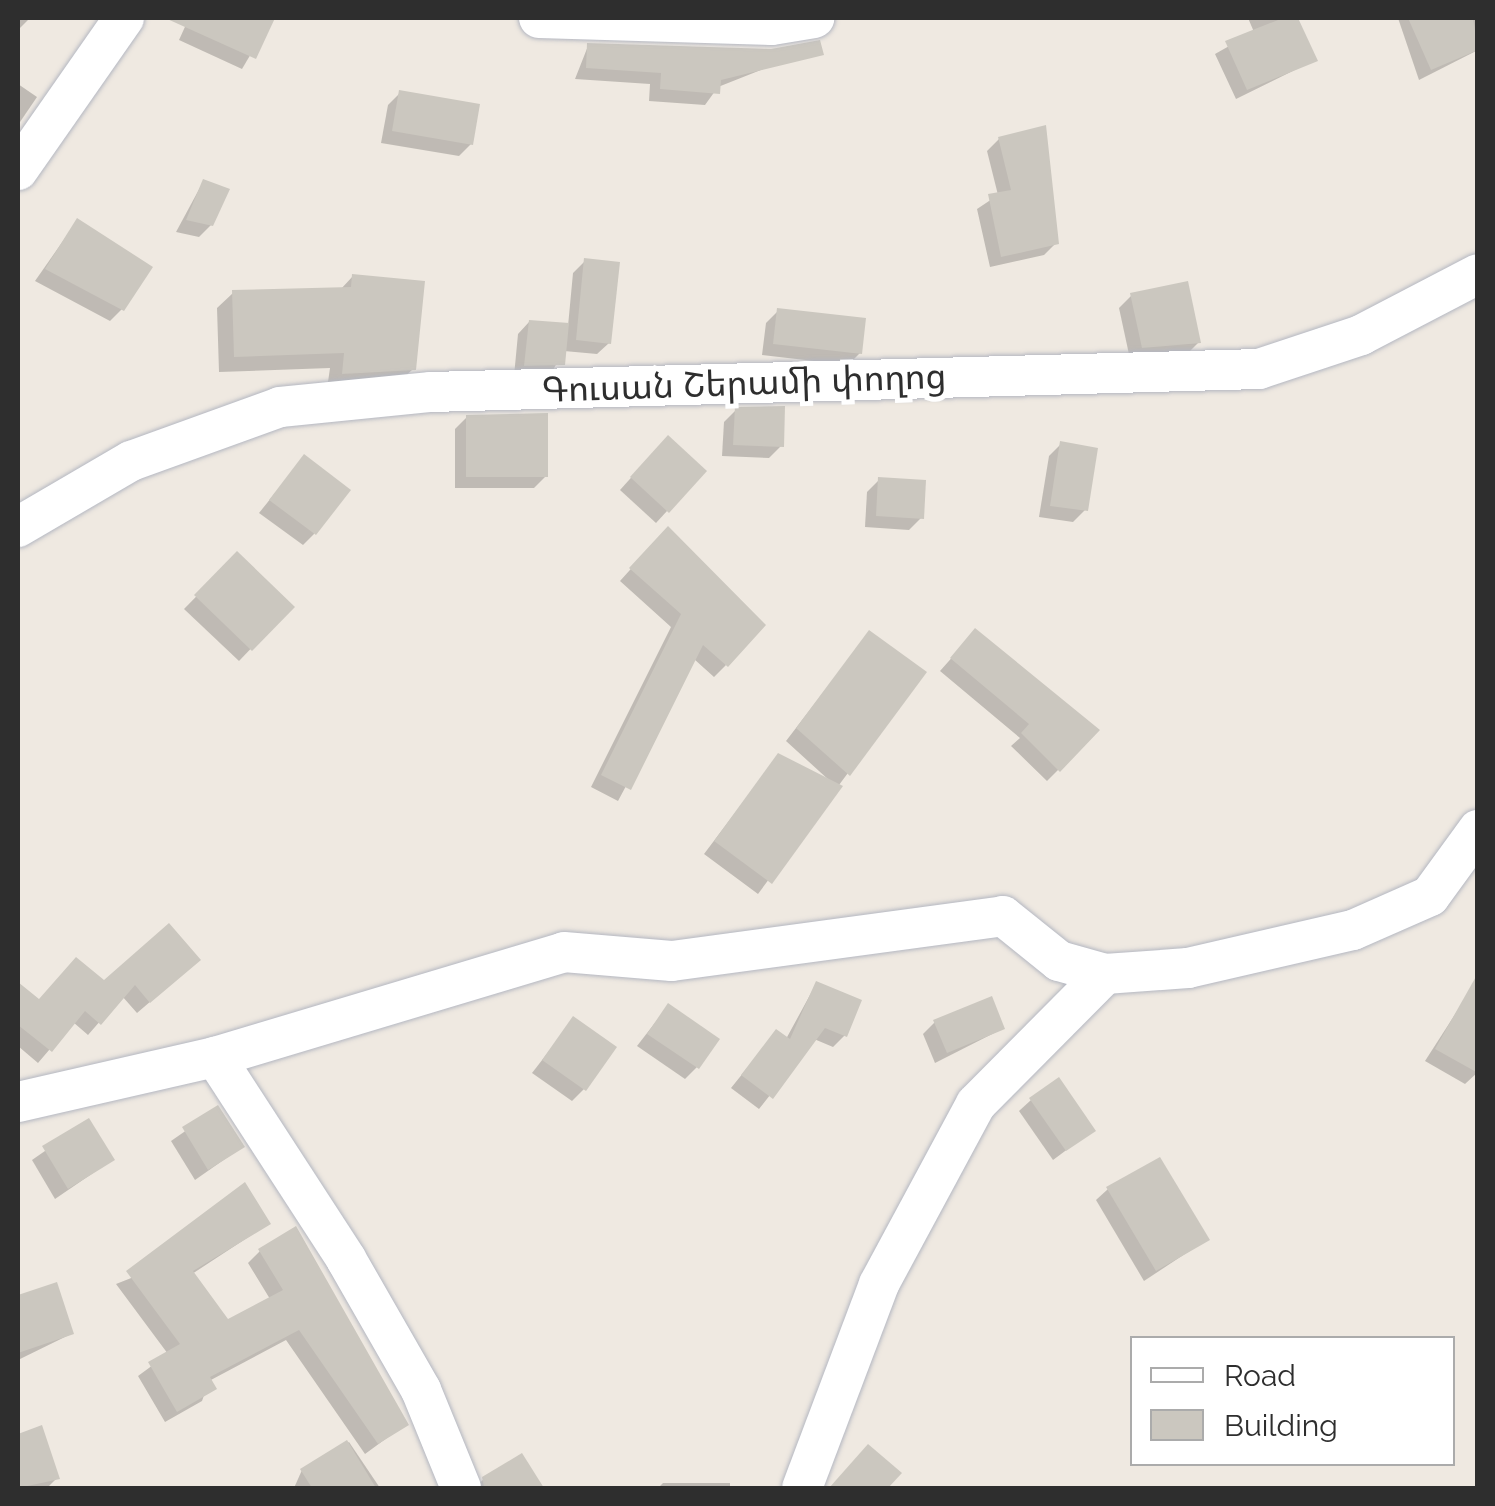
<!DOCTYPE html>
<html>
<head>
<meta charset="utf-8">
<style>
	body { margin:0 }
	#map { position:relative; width:1495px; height:1506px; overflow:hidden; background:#efe9e1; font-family:Raleway,"Noto Sans Armenian",sans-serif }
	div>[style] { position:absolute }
	.shadow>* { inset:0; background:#0003 }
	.building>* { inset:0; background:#cbc7bf }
	.roads { filter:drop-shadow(0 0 2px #b4b7c1) drop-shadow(0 0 2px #b4b7c1) }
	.minor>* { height:40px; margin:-20px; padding:0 20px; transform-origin:20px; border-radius:20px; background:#fff }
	span { translate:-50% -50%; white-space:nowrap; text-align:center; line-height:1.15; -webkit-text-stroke:10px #fff; paint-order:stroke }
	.street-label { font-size:35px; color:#2e2e2e }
	.frame { position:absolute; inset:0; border:20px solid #2e2e2e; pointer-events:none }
	.legend { position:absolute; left:1130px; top:1336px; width:325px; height:130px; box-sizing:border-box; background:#fff; border:2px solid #ababab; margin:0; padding:12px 18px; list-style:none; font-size:30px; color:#2e2e2e }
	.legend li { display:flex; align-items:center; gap:20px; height:50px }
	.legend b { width:50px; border:2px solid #ababab }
</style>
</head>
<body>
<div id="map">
	<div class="shadow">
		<i style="clip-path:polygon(18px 18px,30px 18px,18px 30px)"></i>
		<i style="clip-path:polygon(189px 18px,272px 18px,242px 69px,179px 40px)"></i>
		<i style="clip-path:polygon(1248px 18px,1296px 18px,1315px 60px,1236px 99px,1215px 54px,1254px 32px)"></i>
		<i style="clip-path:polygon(1398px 18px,1478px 18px,1478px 50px,1419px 80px)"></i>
		<i style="clip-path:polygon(588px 46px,799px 55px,718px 87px,705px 105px,649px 101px,650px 84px,575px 79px)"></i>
		<i style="clip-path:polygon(18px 84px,37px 97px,18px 125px)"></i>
		<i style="clip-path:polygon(400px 93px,471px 144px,459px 156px,381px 143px,388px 105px)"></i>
		<i style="clip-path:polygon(999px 139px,1056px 243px,1044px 255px,990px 267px,977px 209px,998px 195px,987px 151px)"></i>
		<i style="clip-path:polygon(203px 182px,211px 225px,199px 237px,176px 232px)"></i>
		<i style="clip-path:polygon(77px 221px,122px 309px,110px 321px,35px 281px)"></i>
		<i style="clip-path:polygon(585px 261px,609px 343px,597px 354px,564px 351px,550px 375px,514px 376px,518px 334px,529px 322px,568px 326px,573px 273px)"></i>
		<i style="clip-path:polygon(353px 276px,413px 369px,397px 384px,327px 389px,330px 368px,219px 372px,217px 308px,233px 293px,340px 290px)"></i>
		<i style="clip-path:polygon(1131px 296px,1199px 342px,1187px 354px,1130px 359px,1119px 308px)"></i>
		<i style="clip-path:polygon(778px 311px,860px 353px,848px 365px,762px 355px,766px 323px)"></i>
		<i style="clip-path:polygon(736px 410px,781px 446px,769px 458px,722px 456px,724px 422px)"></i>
		<i style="clip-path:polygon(467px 417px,546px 476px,534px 488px,455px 488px,455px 429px)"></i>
		<i style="clip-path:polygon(1061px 444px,1085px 510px,1073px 522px,1039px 517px,1049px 456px)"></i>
		<i style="clip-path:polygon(656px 450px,667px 511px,656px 523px,620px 490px)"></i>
		<i style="clip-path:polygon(304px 457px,314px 534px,303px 545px,259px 513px)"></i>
		<i style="clip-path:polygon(879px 480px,921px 518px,909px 530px,865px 527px,867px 492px)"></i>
		<i style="clip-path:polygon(656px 541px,726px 665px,714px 677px,694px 659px,618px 801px,591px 787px,671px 627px,620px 581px)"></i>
		<i style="clip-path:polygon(237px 555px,291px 607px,239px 661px,184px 609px)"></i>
		<i style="clip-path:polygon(869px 633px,923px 672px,758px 894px,704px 854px,778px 756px,830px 781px,786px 741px)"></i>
		<i style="clip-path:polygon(964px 644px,1097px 731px,1047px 781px,1011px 746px,1020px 738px,940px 671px)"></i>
		<i style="clip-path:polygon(186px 971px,137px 1013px,122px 996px,88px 1035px,73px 1022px,38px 1063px,18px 1046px,21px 988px,39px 1002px)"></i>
		<i style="clip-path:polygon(816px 984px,845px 1035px,833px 1047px,814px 1039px,759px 1109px,731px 1088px,776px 1032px,786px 1039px)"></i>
		<i style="clip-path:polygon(1472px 988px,1478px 1072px,1465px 1084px,1425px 1061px)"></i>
		<i style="clip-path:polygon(668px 1006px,697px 1067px,685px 1079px,637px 1046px)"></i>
		<i style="clip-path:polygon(574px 1019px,584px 1089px,572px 1101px,532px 1073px)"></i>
		<i style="clip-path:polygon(935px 1022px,1002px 1029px,935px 1063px,923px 1034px)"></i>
		<i style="clip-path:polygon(1031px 1100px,1092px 1131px,1053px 1160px,1019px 1111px)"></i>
		<i style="clip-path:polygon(217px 1109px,242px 1147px,195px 1180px,171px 1141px)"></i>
		<i style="clip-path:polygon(88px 1121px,112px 1160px,55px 1199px,32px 1160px)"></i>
		<i style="clip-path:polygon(1108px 1189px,1206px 1240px,1144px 1281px,1096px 1200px)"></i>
		<i style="clip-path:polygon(268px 1224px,192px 1274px,227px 1322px,270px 1299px,248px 1263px,260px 1251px,406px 1424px,365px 1454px,286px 1340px,209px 1381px,202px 1401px,165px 1422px,138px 1376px,168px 1354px,116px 1284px)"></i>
		<i style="clip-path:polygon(55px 1285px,71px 1334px,18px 1360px,18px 1300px)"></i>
		<i style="clip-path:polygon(41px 1429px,57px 1478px,47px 1488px,18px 1488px,18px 1436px)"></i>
		<i style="clip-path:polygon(349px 1442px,380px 1488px,294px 1488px,302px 1470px)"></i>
		<i style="clip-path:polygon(521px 1456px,541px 1488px,474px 1488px,484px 1479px)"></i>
		<i style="clip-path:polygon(663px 1483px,730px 1483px,730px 1488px,658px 1488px)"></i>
	</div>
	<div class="building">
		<i style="clip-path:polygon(165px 18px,275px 18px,256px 59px)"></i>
		<i style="clip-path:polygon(1283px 18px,1298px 18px,1318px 61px,1247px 90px,1225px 41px)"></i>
		<i style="clip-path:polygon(1408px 18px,1473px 18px,1478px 50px,1431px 70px)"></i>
		<i style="clip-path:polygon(820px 40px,824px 55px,721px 80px,720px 94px,660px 89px,661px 73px,586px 68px,587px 43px,771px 49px)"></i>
		<i style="clip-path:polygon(399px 90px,480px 104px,473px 145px,392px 131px)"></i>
		<i style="clip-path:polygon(1046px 125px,1059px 244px,1001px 257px,988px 194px,1011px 190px,998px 137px)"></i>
		<i style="clip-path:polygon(203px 179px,230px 189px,213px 226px,186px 220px)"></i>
		<i style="clip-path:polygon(77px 218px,153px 267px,124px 311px,45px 269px)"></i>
		<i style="clip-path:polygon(584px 258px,620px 262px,611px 344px,576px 340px)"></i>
		<i style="clip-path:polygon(352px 274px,425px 281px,416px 370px,342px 374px,344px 353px,234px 357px,232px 290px,351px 287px)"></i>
		<i style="clip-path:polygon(1188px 281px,1201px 343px,1142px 348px,1130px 293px)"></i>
		<i style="clip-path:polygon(777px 308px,866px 318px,862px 354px,773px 344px)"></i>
		<i style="clip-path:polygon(529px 320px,569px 323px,565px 365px,524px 366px)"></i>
		<i style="clip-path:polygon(785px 406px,784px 447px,733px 445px,735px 407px)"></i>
		<i style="clip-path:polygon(548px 413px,548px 477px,466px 477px,466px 415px)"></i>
		<i style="clip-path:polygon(668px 435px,707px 471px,669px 513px,630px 477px)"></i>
		<i style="clip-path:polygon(1060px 441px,1098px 448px,1088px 511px,1050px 506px)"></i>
		<i style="clip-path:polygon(304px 454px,351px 490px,316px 535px,269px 500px)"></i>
		<i style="clip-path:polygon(878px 477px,926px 480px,924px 519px,876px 516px)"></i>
		<i style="clip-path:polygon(668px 526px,766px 625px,728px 667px,703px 645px,631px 790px,601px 775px,681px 614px,629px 568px)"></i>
		<i style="clip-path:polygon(237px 551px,295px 607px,252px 651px,194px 595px)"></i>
		<i style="clip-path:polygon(975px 628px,1100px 730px,1060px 772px,1021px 733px,1029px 724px,950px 658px)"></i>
		<i style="clip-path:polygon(869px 630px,927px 672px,850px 776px,796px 728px)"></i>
		<i style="clip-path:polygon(778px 753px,843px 786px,772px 884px,714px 841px)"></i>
		<i style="clip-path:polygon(169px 923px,201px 960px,150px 1003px,135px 985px,101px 1025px,85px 1011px,52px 1052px,18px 1025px,18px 982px,39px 999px,76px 957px,104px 980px)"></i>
		<i style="clip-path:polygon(1478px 973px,1478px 1073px,1435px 1049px)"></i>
		<i style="clip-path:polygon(816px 981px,862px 1000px,847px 1037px,825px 1028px,773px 1099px,741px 1075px,776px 1029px,790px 1039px)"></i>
		<i style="clip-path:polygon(992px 996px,1005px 1029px,947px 1053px,933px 1020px)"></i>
		<i style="clip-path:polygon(668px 1003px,720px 1039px,699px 1069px,647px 1034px)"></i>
		<i style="clip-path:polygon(573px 1016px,617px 1047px,586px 1091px,542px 1060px)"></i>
		<i style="clip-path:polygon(1059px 1077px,1096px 1131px,1066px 1151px,1029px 1098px)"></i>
		<i style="clip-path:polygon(218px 1105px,245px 1147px,208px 1170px,182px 1127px)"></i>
		<i style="clip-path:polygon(89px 1118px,115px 1160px,68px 1189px,42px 1146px)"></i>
		<i style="clip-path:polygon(1160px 1157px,1210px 1240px,1156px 1271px,1106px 1187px)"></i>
		<i style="clip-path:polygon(245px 1182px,271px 1224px,193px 1271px,228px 1319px,283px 1290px,258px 1249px,296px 1226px,409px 1425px,378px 1444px,299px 1330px,210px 1377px,217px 1389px,177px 1412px,148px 1362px,180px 1344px,126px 1271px)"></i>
		<i style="clip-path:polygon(57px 1282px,74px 1334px,18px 1353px,18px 1295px)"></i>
		<i style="clip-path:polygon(42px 1425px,60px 1479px,18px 1488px,18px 1434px)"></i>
		<i style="clip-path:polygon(347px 1440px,376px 1488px,312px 1488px,300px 1469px)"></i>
		<i style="clip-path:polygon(868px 1444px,902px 1473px,888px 1488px,829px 1488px)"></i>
		<i style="clip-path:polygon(522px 1453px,544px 1488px,484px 1488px,482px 1477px)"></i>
	</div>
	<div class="roads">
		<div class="minor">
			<i style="left:539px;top:18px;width:233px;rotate:1.7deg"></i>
			<i style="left:772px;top:25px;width:43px;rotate:-9.5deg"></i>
			<i style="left:18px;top:170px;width:185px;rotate:-55.1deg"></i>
			<i style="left:18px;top:527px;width:131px;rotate:-30.3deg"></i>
			<i style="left:131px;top:461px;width:158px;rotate:-19.9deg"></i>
			<i style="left:280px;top:407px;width:152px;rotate:-5.7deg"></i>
			<i style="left:431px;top:392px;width:828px;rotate:-1.59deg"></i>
			<i style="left:1259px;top:369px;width:108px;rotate:-18.4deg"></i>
			<i style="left:1361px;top:335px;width:132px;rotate:-27.5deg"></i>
			<i style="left:215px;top:1057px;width:241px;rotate:57deg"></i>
			<i style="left:346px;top:1259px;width:151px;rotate:60.2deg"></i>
			<i style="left:421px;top:1390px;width:106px;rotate:67.8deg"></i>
			<i style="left:18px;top:1102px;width:202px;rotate:-12.9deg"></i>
			<i style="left:215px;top:1057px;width:364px;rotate:-16.7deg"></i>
			<i style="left:564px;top:952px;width:108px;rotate:4.8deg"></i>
			<i style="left:672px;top:961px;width:334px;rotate:-7.7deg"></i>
			<i style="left:1003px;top:916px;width:72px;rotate:38.8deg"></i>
			<i style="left:1059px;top:961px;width:48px;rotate:15.8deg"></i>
			<i style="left:1105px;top:974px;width:83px;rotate:-4.1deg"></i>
			<i style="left:1188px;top:968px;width:169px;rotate:-13deg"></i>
			<i style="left:1353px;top:930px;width:84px;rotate:-23.8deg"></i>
			<i style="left:1430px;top:896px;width:82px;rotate:-54deg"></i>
			<i style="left:802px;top:1488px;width:218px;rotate:-69.3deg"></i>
			<i style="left:879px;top:1284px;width:204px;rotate:-61.7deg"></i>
			<i style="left:976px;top:1104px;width:183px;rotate:-45.2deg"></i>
		</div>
	</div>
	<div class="street-label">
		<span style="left:744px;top:383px;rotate:-2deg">Գուսան Շերամի փողոց</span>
	</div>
	<div class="frame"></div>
	<ul class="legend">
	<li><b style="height:12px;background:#fff"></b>Road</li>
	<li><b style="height:28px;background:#cbc7bf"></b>Building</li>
	</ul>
</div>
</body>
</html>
